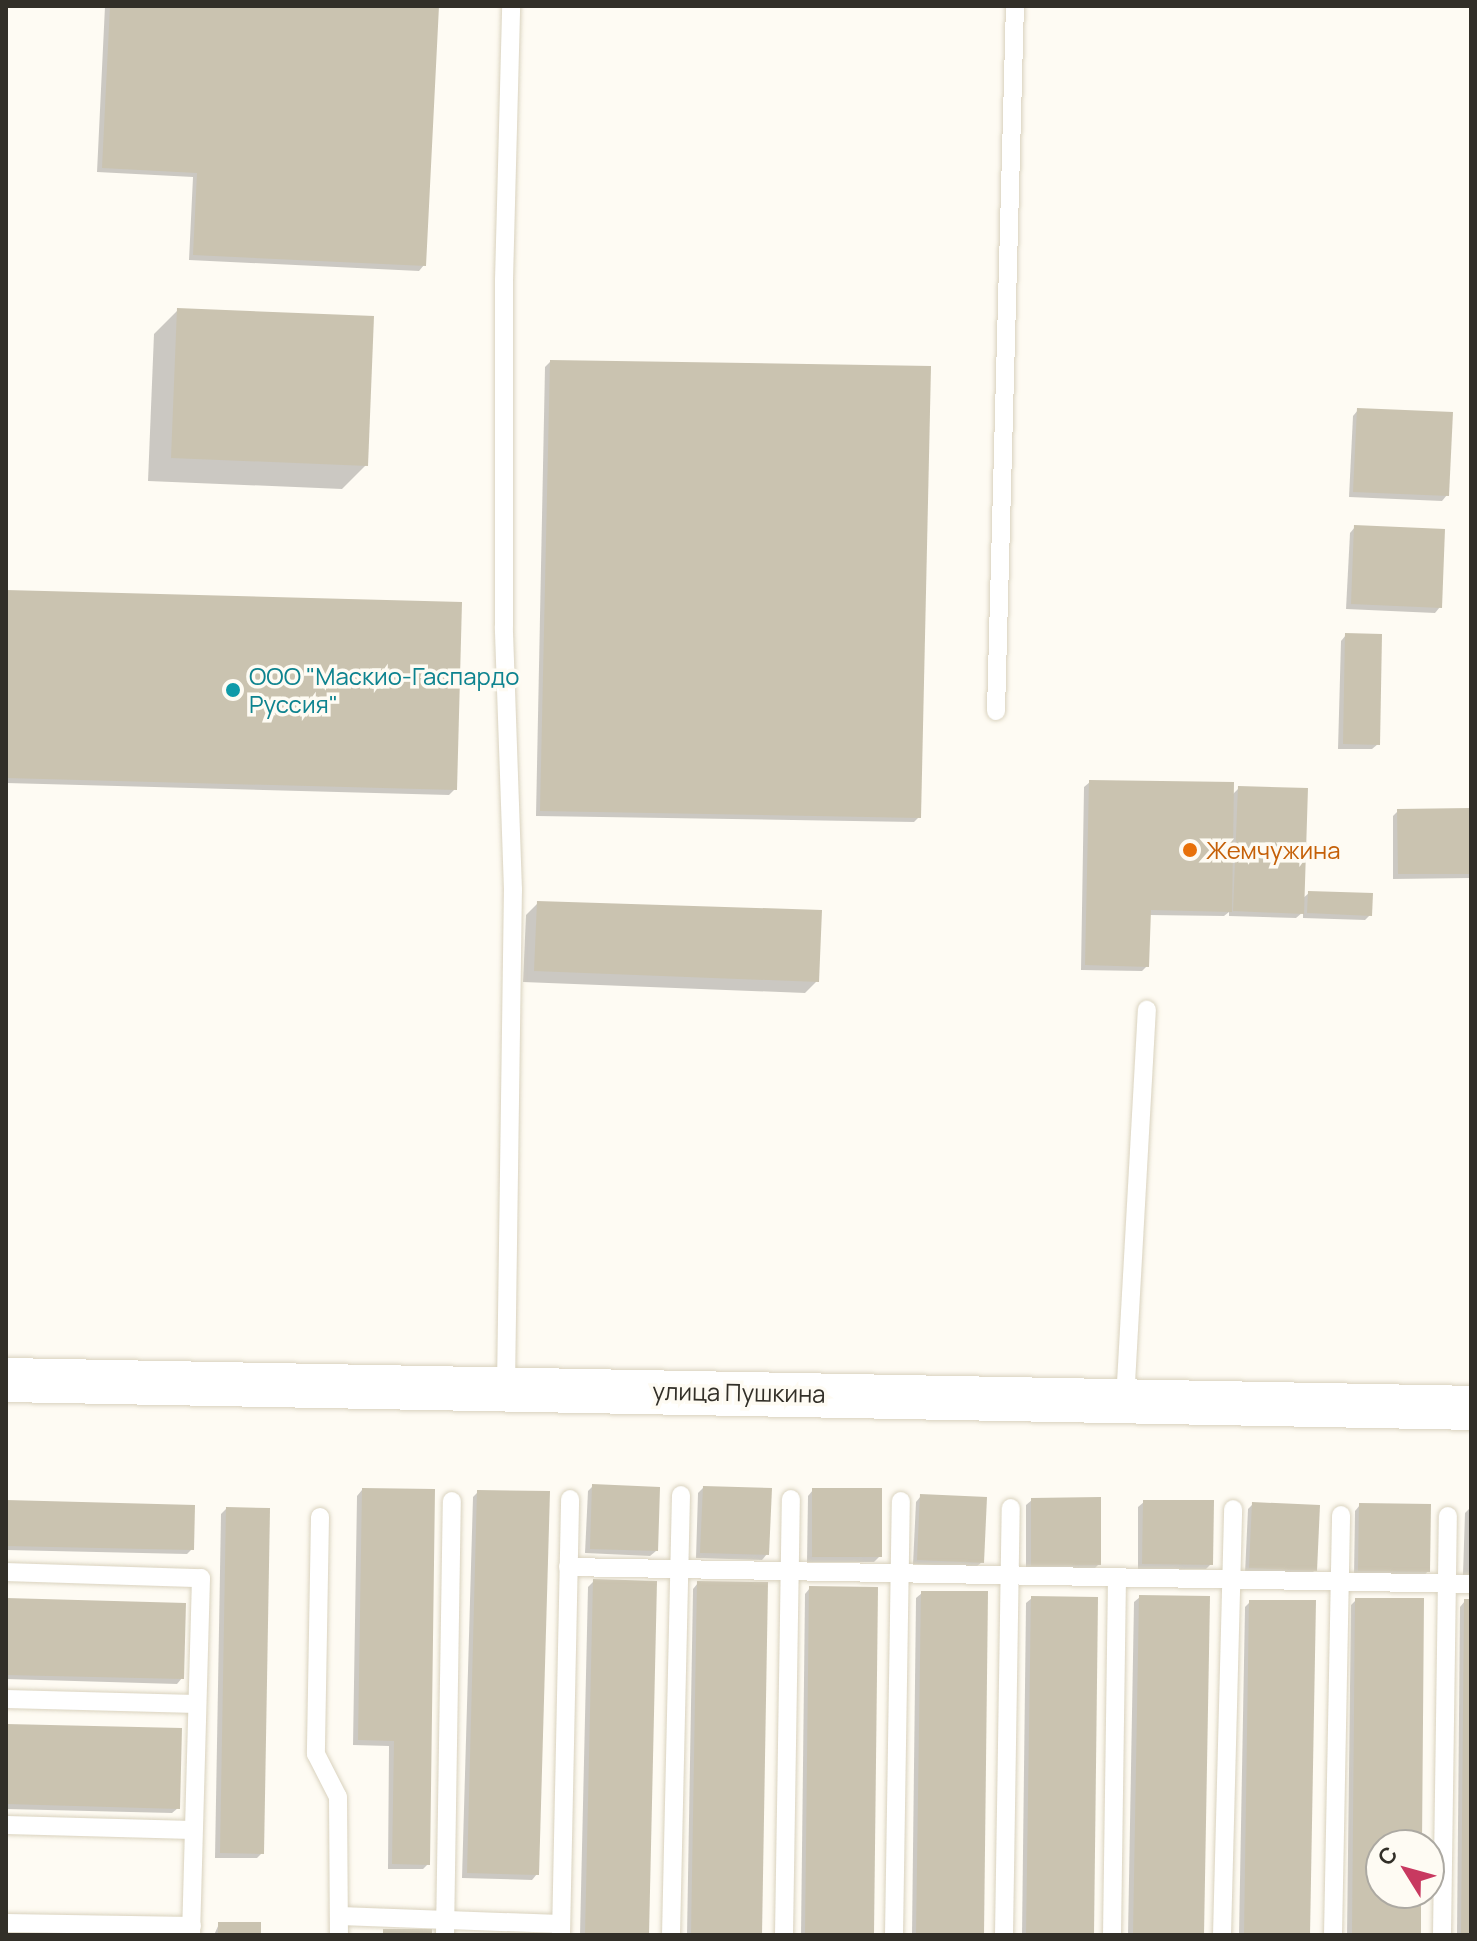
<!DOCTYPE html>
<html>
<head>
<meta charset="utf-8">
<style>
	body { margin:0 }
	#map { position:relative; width:1477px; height:1941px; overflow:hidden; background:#fefbf3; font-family:Manrope,sans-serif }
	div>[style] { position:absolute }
	.shadow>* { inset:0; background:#0003 }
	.building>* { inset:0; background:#cac3b0 }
	.roads { filter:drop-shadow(0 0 2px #d9d2be) drop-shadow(0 0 2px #d9d2be) }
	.lane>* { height:18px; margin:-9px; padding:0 9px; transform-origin:9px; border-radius:9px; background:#fff }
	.secondary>* { height:44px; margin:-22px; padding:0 22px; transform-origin:22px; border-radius:22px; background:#fff }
	.dots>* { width:22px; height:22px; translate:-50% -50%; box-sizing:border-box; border:4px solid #fefbf3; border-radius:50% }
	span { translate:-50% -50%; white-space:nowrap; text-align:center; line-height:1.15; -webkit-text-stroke:7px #fefbf3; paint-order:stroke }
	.culture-label { font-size:24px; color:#0d838f }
	.left { translate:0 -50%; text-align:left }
	.food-label { font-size:24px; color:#c56008 }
	.street-label { font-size:24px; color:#322f28 }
	.frame { position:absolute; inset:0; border:8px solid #322f28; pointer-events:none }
	.north { position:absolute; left:1365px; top:1829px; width:80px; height:80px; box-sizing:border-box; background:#fefbf3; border:2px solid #aca9a2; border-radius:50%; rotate:307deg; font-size:22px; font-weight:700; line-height:32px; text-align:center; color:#322f28 }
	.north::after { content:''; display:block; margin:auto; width:28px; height:36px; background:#c83960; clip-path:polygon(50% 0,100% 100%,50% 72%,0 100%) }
</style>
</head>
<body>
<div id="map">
	<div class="shadow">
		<i style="clip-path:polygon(105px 6px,437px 6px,424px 265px,419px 271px,189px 260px,193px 177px,97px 172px)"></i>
		<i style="clip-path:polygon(178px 310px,366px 465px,342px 489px,148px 481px,154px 334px)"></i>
		<i style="clip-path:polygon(550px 362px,919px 817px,914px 822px,536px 816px,545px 367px)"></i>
		<i style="clip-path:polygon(1358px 410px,1447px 495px,1442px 501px,1349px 497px,1353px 416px)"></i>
		<i style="clip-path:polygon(1355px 527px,1440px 607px,1435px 613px,1346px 609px,1350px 533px)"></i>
		<i style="clip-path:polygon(6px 592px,455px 789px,449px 795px,6px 783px)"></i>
		<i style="clip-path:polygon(1346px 635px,1378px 744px,1372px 749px,1338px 749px,1341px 641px)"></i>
		<i style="clip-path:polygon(1090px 782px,1232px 795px,1239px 788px,1302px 899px,1309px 893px,1370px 915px,1365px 920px,1303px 918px,1303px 912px,1296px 918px,1229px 916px,1229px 912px,1224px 916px,1149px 915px,1147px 966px,1142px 971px,1081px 970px,1084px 787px)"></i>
		<i style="clip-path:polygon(1471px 810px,1471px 878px,1393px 879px,1393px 816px,1398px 811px)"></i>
		<i style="clip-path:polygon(538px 903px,817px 981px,805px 993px,523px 982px,526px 915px)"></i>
		<i style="clip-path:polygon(593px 1486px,656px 1551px,650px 1556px,585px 1553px,588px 1491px)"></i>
		<i style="clip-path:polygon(703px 1488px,767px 1554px,762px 1560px,696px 1558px,698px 1493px)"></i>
		<i style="clip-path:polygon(362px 1490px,428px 1864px,423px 1869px,388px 1869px,389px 1746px,353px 1745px,357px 1496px)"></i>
		<i style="clip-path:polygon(813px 1490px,880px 1556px,874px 1562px,807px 1562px,808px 1496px)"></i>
		<i style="clip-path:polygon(478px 1492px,537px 1874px,532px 1880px,462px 1878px,473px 1497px)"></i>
		<i style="clip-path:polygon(921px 1496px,982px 1562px,976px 1567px,913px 1564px,916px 1502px)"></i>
		<i style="clip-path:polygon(1032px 1500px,1099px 1564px,1094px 1569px,1026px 1570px,1026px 1505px)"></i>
		<i style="clip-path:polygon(6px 1502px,192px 1549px,187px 1554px,6px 1550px)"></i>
		<i style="clip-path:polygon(1144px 1502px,1211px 1564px,1206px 1569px,1138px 1569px,1138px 1507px)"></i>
		<i style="clip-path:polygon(1253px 1504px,1315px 1570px,1309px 1576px,1245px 1573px,1248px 1509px)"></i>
		<i style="clip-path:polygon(1360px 1505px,1428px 1571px,1423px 1577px,1354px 1576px,1355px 1511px)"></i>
		<i style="clip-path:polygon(1471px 1507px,1471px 1575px,1463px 1575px,1465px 1513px)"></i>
		<i style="clip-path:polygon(226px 1509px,262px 1853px,257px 1858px,215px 1858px,221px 1514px)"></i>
		<i style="clip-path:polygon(594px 1581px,647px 1935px,580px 1935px,588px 1587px)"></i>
		<i style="clip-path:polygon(698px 1583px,760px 1935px,687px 1935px,693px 1589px)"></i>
		<i style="clip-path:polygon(810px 1588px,872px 1935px,801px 1935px,805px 1594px)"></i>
		<i style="clip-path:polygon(922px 1593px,982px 1935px,912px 1935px,916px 1598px)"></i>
		<i style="clip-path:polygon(1140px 1597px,1202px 1935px,1128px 1935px,1134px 1602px)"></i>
		<i style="clip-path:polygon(1032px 1598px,1092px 1935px,1022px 1935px,1026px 1603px)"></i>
		<i style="clip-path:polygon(6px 1600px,182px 1678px,177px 1684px,6px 1679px)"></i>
		<i style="clip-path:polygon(1356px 1600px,1420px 1845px,1381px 1845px,1381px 1893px,1419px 1893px,1419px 1935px,1347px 1935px,1351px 1605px)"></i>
		<i style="clip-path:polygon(1465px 1601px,1471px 1601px,1471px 1935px,1457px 1935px,1460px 1607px)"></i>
		<i style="clip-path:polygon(1250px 1602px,1308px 1935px,1239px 1935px,1245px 1607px)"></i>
		<i style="clip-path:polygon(6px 1726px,178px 1808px,172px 1813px,6px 1809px)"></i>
		<i style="clip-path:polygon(219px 1924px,259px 1935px,214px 1935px)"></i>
	</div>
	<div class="building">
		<i style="clip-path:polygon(110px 6px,439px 6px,426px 266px,193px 255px,197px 173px,102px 168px)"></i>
		<i style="clip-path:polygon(177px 308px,374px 316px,368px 466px,171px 458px)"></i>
		<i style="clip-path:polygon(550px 360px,931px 366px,921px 818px,540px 811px)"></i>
		<i style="clip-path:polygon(1357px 408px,1453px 412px,1449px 496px,1353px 492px)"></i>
		<i style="clip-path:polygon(1354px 525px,1445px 529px,1442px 608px,1351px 604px)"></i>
		<i style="clip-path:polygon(6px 590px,462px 602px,457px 790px,6px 778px)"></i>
		<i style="clip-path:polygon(1345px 633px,1382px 634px,1380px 745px,1343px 744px)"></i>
		<i style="clip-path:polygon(1089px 780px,1234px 782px,1232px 912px,1151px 910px,1149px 967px,1085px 965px)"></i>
		<i style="clip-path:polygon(1238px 786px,1308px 788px,1304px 914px,1233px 911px)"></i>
		<i style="clip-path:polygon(1471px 808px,1471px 874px,1398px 874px,1397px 809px)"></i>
		<i style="clip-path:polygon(1308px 891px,1373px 893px,1372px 916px,1307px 913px)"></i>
		<i style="clip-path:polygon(537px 901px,822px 910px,819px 982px,534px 971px)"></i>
		<i style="clip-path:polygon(592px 1484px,660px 1487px,658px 1551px,590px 1549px)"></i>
		<i style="clip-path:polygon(703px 1486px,772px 1488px,769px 1555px,700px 1553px)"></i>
		<i style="clip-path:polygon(362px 1488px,435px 1489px,430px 1865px,392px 1864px,394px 1741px,358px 1740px)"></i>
		<i style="clip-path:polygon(812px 1488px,882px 1488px,882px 1557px,812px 1557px)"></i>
		<i style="clip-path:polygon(477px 1490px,550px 1491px,539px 1875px,467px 1873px)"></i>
		<i style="clip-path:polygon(920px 1494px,987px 1497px,984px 1563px,917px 1560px)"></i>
		<i style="clip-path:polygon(1101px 1497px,1101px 1565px,1031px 1566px,1031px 1498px)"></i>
		<i style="clip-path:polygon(6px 1500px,195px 1505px,194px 1550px,6px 1546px)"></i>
		<i style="clip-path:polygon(1143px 1500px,1214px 1500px,1213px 1565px,1142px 1564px)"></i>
		<i style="clip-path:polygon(1252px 1502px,1320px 1505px,1317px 1571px,1249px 1568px)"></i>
		<i style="clip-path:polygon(1359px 1503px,1431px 1504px,1430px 1572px,1358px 1571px)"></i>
		<i style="clip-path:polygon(226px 1507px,270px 1508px,264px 1854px,220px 1853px)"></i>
		<i style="clip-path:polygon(593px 1579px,657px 1581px,649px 1935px,585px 1935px)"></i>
		<i style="clip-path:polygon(697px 1581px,768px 1582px,762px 1935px,691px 1935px)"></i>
		<i style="clip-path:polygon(809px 1586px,878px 1587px,874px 1935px,805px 1935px)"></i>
		<i style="clip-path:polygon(921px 1591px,988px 1591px,984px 1935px,916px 1935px)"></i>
		<i style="clip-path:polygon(1139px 1595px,1210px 1596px,1204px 1935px,1133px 1935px)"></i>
		<i style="clip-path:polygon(1031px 1596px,1098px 1597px,1094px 1935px,1026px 1935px)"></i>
		<i style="clip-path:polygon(6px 1598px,186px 1603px,184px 1679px,6px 1675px)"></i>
		<i style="clip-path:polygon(1355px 1598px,1424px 1598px,1422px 1845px,1381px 1845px,1381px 1893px,1421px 1893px,1421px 1935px,1352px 1935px)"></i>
		<i style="clip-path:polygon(1464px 1599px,1471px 1599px,1471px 1935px,1461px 1935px)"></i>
		<i style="clip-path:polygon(1249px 1600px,1316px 1600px,1310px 1935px,1244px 1935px)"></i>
		<i style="clip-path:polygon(6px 1724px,182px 1728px,180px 1809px,6px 1804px)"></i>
		<i style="clip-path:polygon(218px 1922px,261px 1922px,261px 1935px,218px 1935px)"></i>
		<i style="clip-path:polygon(383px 1929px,432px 1929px,432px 1935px,383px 1935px)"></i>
	</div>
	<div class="roads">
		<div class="lane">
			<i style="left:996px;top:711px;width:705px;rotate:-88.46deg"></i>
			<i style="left:506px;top:1387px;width:497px;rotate:-89.2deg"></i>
			<i style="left:513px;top:890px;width:264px;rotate:-92deg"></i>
			<i style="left:504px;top:626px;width:346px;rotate:-90deg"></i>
			<i style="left:504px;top:280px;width:274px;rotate:-88.5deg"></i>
			<i style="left:1125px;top:1401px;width:392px;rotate:-86.8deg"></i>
			<i style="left:320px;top:1517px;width:237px;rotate:91deg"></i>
			<i style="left:316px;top:1754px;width:48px;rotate:62.9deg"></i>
			<i style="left:338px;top:1797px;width:138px;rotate:89.6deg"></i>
			<i style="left:568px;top:1567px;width:903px;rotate:1.08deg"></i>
			<i style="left:6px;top:1572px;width:195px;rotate:1.8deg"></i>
			<i style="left:201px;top:1578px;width:357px;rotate:91.6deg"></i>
			<i style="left:6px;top:1699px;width:191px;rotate:1.5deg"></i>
			<i style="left:6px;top:1825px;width:187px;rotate:1.5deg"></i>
			<i style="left:340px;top:1916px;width:221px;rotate:2.1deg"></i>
			<i style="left:6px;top:1923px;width:186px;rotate:0.9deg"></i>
			<i style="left:445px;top:1935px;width:434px;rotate:-89.1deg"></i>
			<i style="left:561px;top:1935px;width:436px;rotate:-88.8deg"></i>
			<i style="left:671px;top:1935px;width:440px;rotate:-88.7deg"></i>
			<i style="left:784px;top:1935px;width:436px;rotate:-89.1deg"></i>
			<i style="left:894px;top:1935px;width:434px;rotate:-89.1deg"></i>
			<i style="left:1004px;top:1935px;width:427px;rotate:-89.1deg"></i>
			<i style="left:1112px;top:1935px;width:358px;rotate:-89.2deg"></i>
			<i style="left:1222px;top:1935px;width:426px;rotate:-88.5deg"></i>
			<i style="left:1333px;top:1935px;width:420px;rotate:-88.9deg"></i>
			<i style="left:1442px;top:1935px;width:419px;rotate:-89.2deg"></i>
		</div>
		<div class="secondary">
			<i style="left:6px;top:1380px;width:1465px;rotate:1.09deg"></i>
		</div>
	</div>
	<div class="dots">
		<i style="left:233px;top:690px;background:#0f9aa8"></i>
		<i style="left:1190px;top:850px;background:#e8710a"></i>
	</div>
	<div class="culture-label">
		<span class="left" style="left:249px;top:690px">ООО "Маскио-Гаспардо<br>Руссия"</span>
	</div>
	<div class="food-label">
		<span class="left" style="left:1206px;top:850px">Жемчужина</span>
	</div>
	<div class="street-label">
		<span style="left:739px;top:1392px;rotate:1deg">улица Пушкина</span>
	</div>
	<div class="frame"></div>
	<div class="north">С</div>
</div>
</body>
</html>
